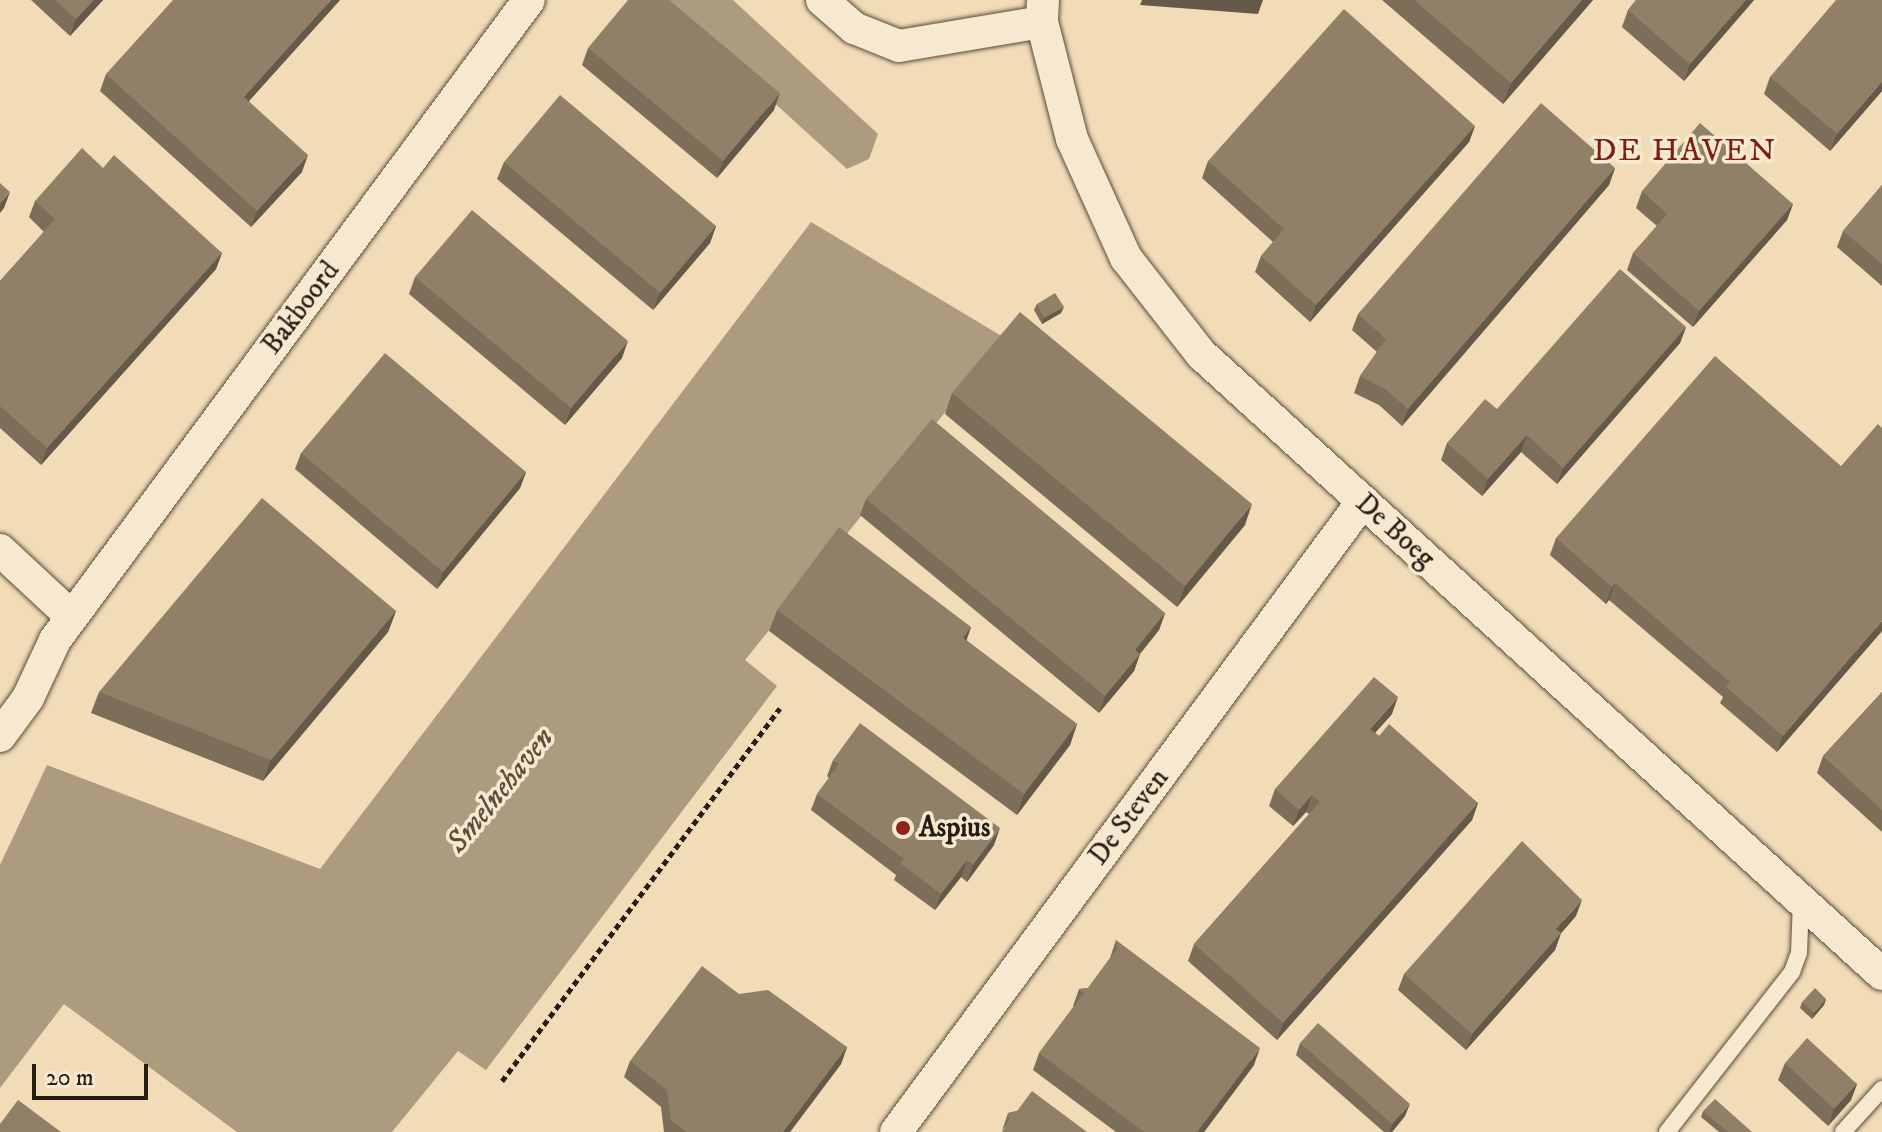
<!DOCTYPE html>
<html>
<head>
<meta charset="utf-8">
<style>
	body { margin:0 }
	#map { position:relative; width:1882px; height:1132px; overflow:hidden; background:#f2dcb7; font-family:"IM FELL DW Pica",serif }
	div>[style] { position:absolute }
	.water>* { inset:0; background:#ad9b7f }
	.path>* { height:5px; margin-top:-2.5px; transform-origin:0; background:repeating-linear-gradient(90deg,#261d13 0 6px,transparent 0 10px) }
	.roads { filter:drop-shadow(0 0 2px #594d3c) drop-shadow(0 0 2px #594d3c) }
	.service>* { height:16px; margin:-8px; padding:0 8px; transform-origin:8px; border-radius:8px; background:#f7e8d0 }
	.minor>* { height:32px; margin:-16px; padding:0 16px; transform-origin:16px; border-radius:16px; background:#f7e8d0 }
	.wall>* { inset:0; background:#7c6e59 }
	.shaded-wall>* { inset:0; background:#655a49 }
	.building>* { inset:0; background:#908068 }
	.dots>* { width:22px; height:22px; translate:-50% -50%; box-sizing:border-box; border:4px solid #f7e8d0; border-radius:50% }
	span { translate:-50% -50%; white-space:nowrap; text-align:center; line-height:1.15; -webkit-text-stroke:7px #f7e8d0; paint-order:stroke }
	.street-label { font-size:28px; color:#261d13 }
	.poi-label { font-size:28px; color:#261d13; font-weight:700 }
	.left { translate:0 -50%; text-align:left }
	.water-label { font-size:30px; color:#5c4f3e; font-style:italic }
	.quarter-label { font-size:32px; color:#7a1f14; letter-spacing:2px }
	.scale { position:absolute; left:32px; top:1064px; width:116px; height:36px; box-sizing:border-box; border:4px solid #261d13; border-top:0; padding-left:10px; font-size:24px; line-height:28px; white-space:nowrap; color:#261d13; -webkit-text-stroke:6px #f7e8d0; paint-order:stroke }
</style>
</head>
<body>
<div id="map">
	<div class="water">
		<i style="clip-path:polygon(661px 0,733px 0,878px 134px,869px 159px,847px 169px)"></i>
		<i style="clip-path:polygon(811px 222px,1005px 338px,745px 660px,777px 686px,486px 1070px,458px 1051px,392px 1132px,237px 1132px,64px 1004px,0 1088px,0 865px,47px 765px,320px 869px)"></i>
	</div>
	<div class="path">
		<i style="left:502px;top:1081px;width:465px;rotate:-53.3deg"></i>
	</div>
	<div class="roads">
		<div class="service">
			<i style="left:1667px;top:1132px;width:203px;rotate:-52deg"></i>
			<i style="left:1792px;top:972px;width:20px;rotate:-70deg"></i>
			<i style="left:1799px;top:953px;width:52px;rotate:-87.8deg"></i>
			<i style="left:1843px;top:1132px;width:58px;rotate:-47.8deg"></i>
		</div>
		<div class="minor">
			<i style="left:822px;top:0;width:43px;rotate:41.2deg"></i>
			<i style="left:854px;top:28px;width:48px;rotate:21.8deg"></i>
			<i style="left:899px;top:46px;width:145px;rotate:-9.5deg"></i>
			<i style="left:1043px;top:0;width:22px;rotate:93deg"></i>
			<i style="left:1042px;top:22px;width:121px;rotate:75.6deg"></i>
			<i style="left:1072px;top:139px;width:131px;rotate:65.6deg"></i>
			<i style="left:1126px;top:258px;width:122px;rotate:52deg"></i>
			<i style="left:1201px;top:354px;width:921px;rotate:42.32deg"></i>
			<i style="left:0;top:550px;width:98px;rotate:42.9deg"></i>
			<i style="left:0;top:736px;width:47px;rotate:-53.6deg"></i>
			<i style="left:28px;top:698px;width:64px;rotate:-65deg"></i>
			<i style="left:55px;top:640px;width:796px;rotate:-53.48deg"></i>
			<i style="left:896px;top:1132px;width:785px;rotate:-53.5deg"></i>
		</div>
	</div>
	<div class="wall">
		<i style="clip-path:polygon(31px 0,103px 0,70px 36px)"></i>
		<i style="clip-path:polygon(340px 0,249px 101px,302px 172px,251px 227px,100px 91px,106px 74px)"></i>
		<i style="clip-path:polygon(1382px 0,1593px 0,1503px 104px)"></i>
		<i style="clip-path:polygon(1636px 0,1754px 0,1684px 81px,1622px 27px,1628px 10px)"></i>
		<i style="clip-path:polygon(1882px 0,1882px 91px,1830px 151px,1764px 94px,1770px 77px)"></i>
		<i style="clip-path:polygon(588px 48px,774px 110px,717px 178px,582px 65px)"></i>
		<i style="clip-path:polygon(1475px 126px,1469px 142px,1310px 322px,1255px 272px,1261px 256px,1273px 242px,1202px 178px,1208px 161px)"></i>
		<i style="clip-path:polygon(504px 162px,716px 226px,710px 243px,653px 310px,497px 179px)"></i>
		<i style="clip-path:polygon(103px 168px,222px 253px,216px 269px,41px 465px,0 428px,0 281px,44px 232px,29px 217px,35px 201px)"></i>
		<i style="clip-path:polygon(1615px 168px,1609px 185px,1402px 426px,1379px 405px,1354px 393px,1360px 376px,1377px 352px,1352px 330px,1358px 314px)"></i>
		<i style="clip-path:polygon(1882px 185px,1882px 286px,1837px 247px,1843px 231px)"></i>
		<i style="clip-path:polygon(1642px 191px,1793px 204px,1787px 220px,1693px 327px,1627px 270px,1633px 253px,1657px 226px,1636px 208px)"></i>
		<i style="clip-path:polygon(415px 277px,622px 358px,565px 425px,409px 294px)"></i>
		<i style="clip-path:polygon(1037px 304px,1061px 313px,1042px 324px,1034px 310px)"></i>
		<i style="clip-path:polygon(1686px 327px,1680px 343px,1557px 484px,1521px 452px,1482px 496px,1441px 460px,1447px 443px,1497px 409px)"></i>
		<i style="clip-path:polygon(952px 393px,1245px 525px,1177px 607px,945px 414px)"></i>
		<i style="clip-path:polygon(301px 453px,526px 472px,520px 488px,437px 589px,295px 469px)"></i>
		<i style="clip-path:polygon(866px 499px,1165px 613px,1159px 630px,1140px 654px,1134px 671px,1099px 713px,860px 515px)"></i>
		<i style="clip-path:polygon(1556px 538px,1882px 631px,1777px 752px,1720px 703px,1723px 697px,1609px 600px,1606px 604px,1550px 555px)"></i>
		<i style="clip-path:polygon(777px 610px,971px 627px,966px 640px,1077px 724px,1070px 745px,1017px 815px,769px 631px)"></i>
		<i style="clip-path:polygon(396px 611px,388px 632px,263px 781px,91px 713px,99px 692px)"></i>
		<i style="clip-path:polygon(1882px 692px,1882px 832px,1817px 773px,1823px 756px)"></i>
		<i style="clip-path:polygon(1392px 714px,1375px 733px,1478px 803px,1472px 820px,1277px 1040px,1188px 961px,1194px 944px,1309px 814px,1306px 812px,1293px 826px,1269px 806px,1275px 789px)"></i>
		<i style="clip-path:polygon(833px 760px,994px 845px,967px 882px,961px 877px,935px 910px,894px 880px,896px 875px,811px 810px,817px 794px,829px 778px,827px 776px)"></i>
		<i style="clip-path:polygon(1576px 916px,1561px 933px,1555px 950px,1466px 1050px,1398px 990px,1404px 974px)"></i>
		<i style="clip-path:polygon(1116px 940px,1254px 1065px,1204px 1132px,1116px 1132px,1033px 1070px,1039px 1053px,1074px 1006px,1073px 1006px,1079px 989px,1088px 988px,1110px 958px)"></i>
		<i style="clip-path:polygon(739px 994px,847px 1047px,841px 1064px,790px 1132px,664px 1132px,661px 1107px,624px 1077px,630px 1061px)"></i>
		<i style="clip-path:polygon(1826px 999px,1824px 1005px,1812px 1019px,1800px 1008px,1802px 1002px)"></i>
		<i style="clip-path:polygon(1300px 1043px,1405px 1116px,1392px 1132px,1384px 1132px,1296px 1055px)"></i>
		<i style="clip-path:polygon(1785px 1063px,1857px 1084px,1851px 1100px,1828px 1126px,1778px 1080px)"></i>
		<i style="clip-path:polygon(1017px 1111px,1002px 1131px,1008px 1113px)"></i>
		<i style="clip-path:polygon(1703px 1111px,1752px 1132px,1719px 1132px,1701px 1117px)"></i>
	</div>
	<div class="shaded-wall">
		<i style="clip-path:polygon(94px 0,103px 0,70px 36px,76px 19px)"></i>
		<i style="clip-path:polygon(331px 0,340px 0,238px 113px,244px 97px)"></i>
		<i style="clip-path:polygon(1142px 0,1263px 0,1258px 14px,1140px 5px)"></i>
		<i style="clip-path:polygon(1582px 0,1593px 0,1503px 104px,1511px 83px)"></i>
		<i style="clip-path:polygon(1746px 0,1754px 0,1684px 81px,1690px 64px)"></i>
		<i style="clip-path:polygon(1882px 82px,1882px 91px,1830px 151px,1837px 134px)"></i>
		<i style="clip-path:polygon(780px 93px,774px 110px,717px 178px,723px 161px)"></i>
		<i style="clip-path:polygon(1475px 126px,1469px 142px,1310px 322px,1316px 305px)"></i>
		<i style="clip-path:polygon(308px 155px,302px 172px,251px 227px,257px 211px)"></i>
		<i style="clip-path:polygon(1615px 168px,1609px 185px,1402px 426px,1408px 409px)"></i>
		<i style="clip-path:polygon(10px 192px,4px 208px,0 213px,0 203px)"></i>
		<i style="clip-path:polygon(1793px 204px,1787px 220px,1693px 327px,1699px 311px)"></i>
		<i style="clip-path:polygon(716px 226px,710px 243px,653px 310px,660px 293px)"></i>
		<i style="clip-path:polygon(222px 253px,216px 269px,41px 465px,47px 448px)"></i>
		<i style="clip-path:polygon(1064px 307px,1061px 313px,1042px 324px,1044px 318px)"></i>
		<i style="clip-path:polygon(1686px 327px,1680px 343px,1557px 484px,1563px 468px)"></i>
		<i style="clip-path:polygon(628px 341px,622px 358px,565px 425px,571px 408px)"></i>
		<i style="clip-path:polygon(1527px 435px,1521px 452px,1482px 496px,1488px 479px)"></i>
		<i style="clip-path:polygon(526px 472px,520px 488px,437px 589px,443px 572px)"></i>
		<i style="clip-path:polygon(1252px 504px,1245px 525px,1177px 607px,1185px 586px)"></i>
		<i style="clip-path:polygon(1615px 583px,1609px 600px,1606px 604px,1612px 587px)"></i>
		<i style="clip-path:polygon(396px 611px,388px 632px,263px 781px,271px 760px)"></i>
		<i style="clip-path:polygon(1165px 613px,1159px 630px,1134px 661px,1140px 654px,1134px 671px,1099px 713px,1105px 696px,1135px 650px)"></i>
		<i style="clip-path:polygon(1882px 621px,1882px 631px,1777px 752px,1783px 736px)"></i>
		<i style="clip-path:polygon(971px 627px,964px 648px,963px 638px)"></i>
		<i style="clip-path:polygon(1398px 697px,1392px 714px,1364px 745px,1370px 729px)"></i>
		<i style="clip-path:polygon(1077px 724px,1070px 745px,1017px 815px,1024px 794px)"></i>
		<i style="clip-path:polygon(1312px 795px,1306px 812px,1293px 826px,1299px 810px)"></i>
		<i style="clip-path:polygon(1478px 803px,1472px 820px,1277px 1040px,1283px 1023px)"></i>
		<i style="clip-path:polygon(1000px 828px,994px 845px,967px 882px,973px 865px)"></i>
		<i style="clip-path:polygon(967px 860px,961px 877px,935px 910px,941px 894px)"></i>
		<i style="clip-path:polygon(1582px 900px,1576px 916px,1550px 946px,1561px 933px,1555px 950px,1466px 1050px,1472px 1034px,1556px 929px)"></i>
		<i style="clip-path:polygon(1826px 999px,1824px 1005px,1812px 1019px,1814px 1013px)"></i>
		<i style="clip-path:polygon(847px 1047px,841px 1064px,790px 1132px,783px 1132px)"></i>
		<i style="clip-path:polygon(1260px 1048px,1254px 1065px,1204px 1132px,1197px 1132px)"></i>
		<i style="clip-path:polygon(1857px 1084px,1851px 1100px,1828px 1126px,1834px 1109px)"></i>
		<i style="clip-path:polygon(1410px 1104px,1405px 1116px,1392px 1132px,1390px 1132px,1392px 1124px)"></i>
	</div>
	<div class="building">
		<i style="clip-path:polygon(55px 0,94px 0,76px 19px)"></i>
		<i style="clip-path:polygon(173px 0,331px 0,244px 97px,308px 155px,257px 211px,106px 74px)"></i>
		<i style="clip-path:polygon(628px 0,669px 0,780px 93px,723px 161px,588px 48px)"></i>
		<i style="clip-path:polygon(1414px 0,1582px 0,1511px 83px)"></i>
		<i style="clip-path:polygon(1636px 0,1746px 0,1690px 64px,1628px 10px)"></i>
		<i style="clip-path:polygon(1836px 0,1882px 0,1882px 82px,1837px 134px,1770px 77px)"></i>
		<i style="clip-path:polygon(1344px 9px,1475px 126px,1316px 305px,1261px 256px,1284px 229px,1208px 161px)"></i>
		<i style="clip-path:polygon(560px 95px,716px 226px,660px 293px,504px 162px)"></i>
		<i style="clip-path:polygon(1541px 103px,1615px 168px,1408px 409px,1385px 389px,1360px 376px,1386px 339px,1358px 314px)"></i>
		<i style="clip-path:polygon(1700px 123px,1793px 204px,1699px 311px,1633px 253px,1667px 214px,1642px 191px)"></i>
		<i style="clip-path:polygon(82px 148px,103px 168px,114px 155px,222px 253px,47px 448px,0 406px,0 281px,55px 219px,35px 201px)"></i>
		<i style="clip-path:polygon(0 183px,10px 192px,0 203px)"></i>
		<i style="clip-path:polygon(1882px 185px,1882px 264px,1843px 231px)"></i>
		<i style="clip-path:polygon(472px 210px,628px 341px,571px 408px,415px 277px)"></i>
		<i style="clip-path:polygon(1620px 269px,1686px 327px,1563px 468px,1527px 435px,1488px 479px,1447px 443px,1485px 399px,1497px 409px)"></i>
		<i style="clip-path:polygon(1055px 293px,1064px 307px,1044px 318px,1037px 304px)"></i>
		<i style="clip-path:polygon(1020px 312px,1252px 504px,1185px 586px,952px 393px)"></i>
		<i style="clip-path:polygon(385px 353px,526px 472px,443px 572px,301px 453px)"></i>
		<i style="clip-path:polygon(1715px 356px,1841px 466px,1878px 424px,1882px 428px,1882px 621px,1783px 736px,1726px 687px,1730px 682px,1615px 583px,1612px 587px,1556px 538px)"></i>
		<i style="clip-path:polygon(932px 419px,1165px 613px,1135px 650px,1140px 654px,1105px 696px,866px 499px)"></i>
		<i style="clip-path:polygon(262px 498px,396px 611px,271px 760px,99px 692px)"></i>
		<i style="clip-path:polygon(839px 527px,971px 627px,963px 638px,1077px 724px,1024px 794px,777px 610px)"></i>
		<i style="clip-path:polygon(1374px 677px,1398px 697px,1370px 729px,1379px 736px,1389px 724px,1478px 803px,1283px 1023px,1194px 944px,1320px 802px,1312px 795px,1299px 810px,1275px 789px)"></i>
		<i style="clip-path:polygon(1882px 692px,1882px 810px,1823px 756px)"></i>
		<i style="clip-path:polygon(860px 723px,1000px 828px,973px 865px,967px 860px,941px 894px,900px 863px,904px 859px,817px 794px,839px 764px,833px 760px)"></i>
		<i style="clip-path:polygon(1522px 841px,1582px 900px,1556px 929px,1561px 933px,1472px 1034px,1404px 974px)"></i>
		<i style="clip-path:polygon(1116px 940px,1260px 1048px,1197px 1132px,1144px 1132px,1039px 1053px,1084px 993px,1079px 989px,1088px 988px,1117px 949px)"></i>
		<i style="clip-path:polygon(702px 966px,739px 994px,768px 990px,847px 1047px,783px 1132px,687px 1132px,671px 1120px,667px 1090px,630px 1061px)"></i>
		<i style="clip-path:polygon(1815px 988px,1826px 999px,1814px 1013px,1802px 1002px)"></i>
		<i style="clip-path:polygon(1318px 1023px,1410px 1104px,1392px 1124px,1300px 1043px)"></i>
		<i style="clip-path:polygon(1807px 1038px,1857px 1084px,1834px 1109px,1785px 1063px)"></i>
		<i style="clip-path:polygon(1032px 1091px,1087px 1132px,1002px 1132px,1009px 1121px,1008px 1113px,1017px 1111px)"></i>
		<i style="clip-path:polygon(1715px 1099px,1752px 1132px,1728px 1132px,1703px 1111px)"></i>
		<i style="clip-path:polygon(18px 1100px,61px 1132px,0 1132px,0 1124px)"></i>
	</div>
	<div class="dots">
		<i style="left:903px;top:828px;background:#8f2418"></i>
	</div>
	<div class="street-label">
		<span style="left:301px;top:308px;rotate:-53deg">Bakboord</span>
		<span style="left:1395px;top:531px;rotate:42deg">De Boeg</span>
		<span style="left:1129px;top:817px;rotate:-53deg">De Steven</span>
	</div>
	<div class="poi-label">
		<span class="left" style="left:919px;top:828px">Aspius</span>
	</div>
	<div class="water-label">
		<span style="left:501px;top:791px;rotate:-51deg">Smelnehaven</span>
	</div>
	<div class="quarter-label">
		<span style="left:1685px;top:151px">DE HAVEN</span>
	</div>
	<div class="scale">20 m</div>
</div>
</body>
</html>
